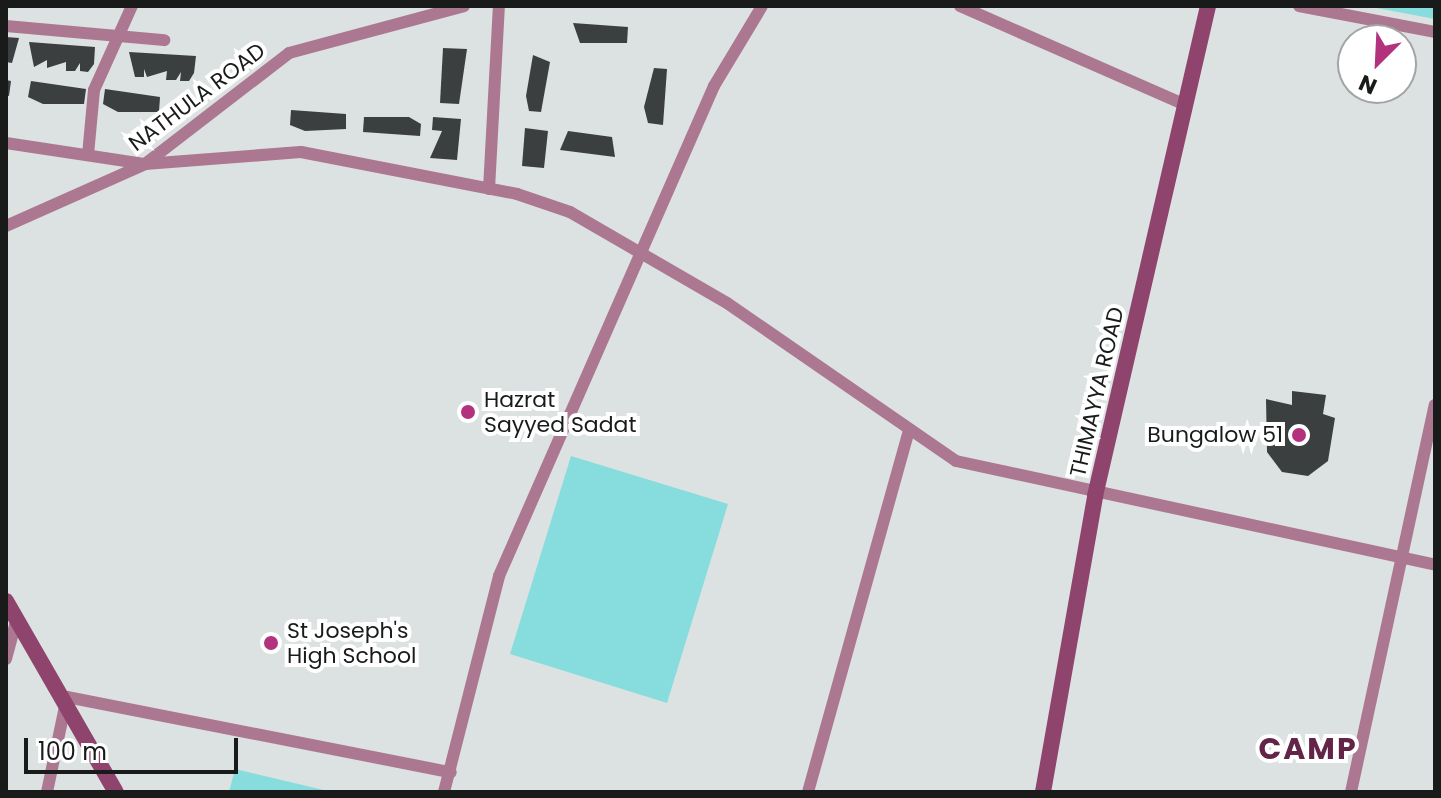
<!DOCTYPE html>
<html>
<head>
<meta charset="utf-8">
<style>
	body { margin:0 }
	#map { position:relative; width:1441px; height:798px; overflow:hidden; background:#dce1e1; font-family:Poppins,sans-serif }
	div>[style] { position:absolute }
	.green>* { inset:0; background:#87dddd }
	.building>* { inset:0; background:#3b3f3f }
	.street>* { height:12px; margin:-6px; padding:0 6px; transform-origin:6px; border-radius:6px; background:#ac7891 }
	.secondary>* { height:16px; margin:-8px; padding:0 8px; transform-origin:8px; border-radius:8px; background:#8e446c }
	.dots>* { width:22px; height:22px; translate:-50% -50%; box-sizing:border-box; border:4px solid #fff; border-radius:50% }
	span { translate:-50% -50%; white-space:nowrap; text-align:center; line-height:1.15; -webkit-text-stroke:8px #fff; paint-order:stroke }
	.street-label { font-size:22px; color:#191b1b }
	.poi-label { font-size:22px; color:#191b1b }
	.left { translate:0 -50%; text-align:left }
	.right { translate:-100% -50%; text-align:right }
	.district-label { font-size:30px; color:#622447; font-weight:700; letter-spacing:2px }
	.frame { position:absolute; inset:0; border:8px solid #191b1b; pointer-events:none }
	.north { position:absolute; left:1337px; top:24px; width:80px; height:80px; box-sizing:border-box; background:#fff; border:2px solid #a3a4a4; border-radius:50%; rotate:204deg; font-size:22px; font-weight:700; line-height:32px; text-align:center; color:#191b1b }
	.north::after { content:''; display:block; margin:auto; width:28px; height:36px; background:#b2327e; clip-path:polygon(50% 0,100% 100%,50% 72%,0 100%) }
	.scale { position:absolute; left:24px; top:738px; width:214px; height:36px; box-sizing:border-box; border:4px solid #191b1b; border-top:0; padding-left:10px; font-size:24px; line-height:28px; white-space:nowrap; color:#191b1b; -webkit-text-stroke:6px #fff; paint-order:stroke }
</style>
</head>
<body>
<div id="map">
	<div class="green">
		<i style="clip-path:polygon(1366px 6px,1435px 6px,1435px 19px)"></i>
		<i style="clip-path:polygon(571px 456px,728px 504px,667px 703px,510px 654px)"></i>
		<i style="clip-path:polygon(235px 769px,332px 792px,229px 792px)"></i>
	</div>
	<div class="building">
		<i style="clip-path:polygon(573px 23px,628px 27px,627px 43px,580px 43px)"></i>
		<i style="clip-path:polygon(6px 37px,19px 38px,12px 63px,6px 62px)"></i>
		<i style="clip-path:polygon(29px 42px,95px 47px,94px 64px,88px 72px,80px 71px,80px 63px,75px 71px,66px 71px,66px 62px,47px 68px,47px 60px,34px 67px)"></i>
		<i style="clip-path:polygon(443px 48px,467px 49px,459px 104px,440px 103px)"></i>
		<i style="clip-path:polygon(129px 52px,196px 56px,194px 73px,189px 81px,180px 81px,181px 72px,176px 80px,166px 80px,167px 71px,147px 77px,144px 69px,144px 77px,135px 77px)"></i>
		<i style="clip-path:polygon(533px 55px,550px 62px,541px 112px,529px 111px,526px 96px)"></i>
		<i style="clip-path:polygon(654px 68px,667px 69px,663px 125px,648px 123px,644px 107px)"></i>
		<i style="clip-path:polygon(6px 80px,11px 81px,9px 96px,6px 95px)"></i>
		<i style="clip-path:polygon(31px 81px,86px 89px,84px 104px,43px 104px,28px 97px)"></i>
		<i style="clip-path:polygon(105px 89px,160px 97px,159px 112px,118px 112px,103px 104px)"></i>
		<i style="clip-path:polygon(291px 110px,346px 114px,346px 129px,305px 131px,290px 125px)"></i>
		<i style="clip-path:polygon(364px 117px,409px 117px,421px 124px,420px 136px,363px 132px)"></i>
		<i style="clip-path:polygon(433px 117px,461px 119px,457px 160px,430px 158px,442px 131px,432px 130px)"></i>
		<i style="clip-path:polygon(525px 128px,548px 131px,544px 168px,522px 166px)"></i>
		<i style="clip-path:polygon(568px 131px,612px 137px,615px 157px,560px 150px)"></i>
		<i style="clip-path:polygon(1292px 391px,1326px 395px,1323px 414px,1335px 418px,1328px 461px,1308px 476px,1282px 472px,1267px 452px,1266px 399px,1292px 405px)"></i>
	</div>
	<div class="street">
		<i style="left:960px;top:6px;width:247px;rotate:23.7deg"></i>
		<i style="left:1299px;top:6px;width:138px;rotate:10.8deg"></i>
		<i style="left:6px;top:26px;width:159px;rotate:5.1deg"></i>
		<i style="left:6px;top:143px;width:141px;rotate:8.6deg"></i>
		<i style="left:145px;top:164px;width:156px;rotate:-4.4deg"></i>
		<i style="left:301px;top:152px;width:220px;rotate:11deg"></i>
		<i style="left:517px;top:194px;width:56px;rotate:18.8deg"></i>
		<i style="left:570px;top:212px;width:181px;rotate:30.1deg"></i>
		<i style="left:727px;top:303px;width:278px;rotate:34.6deg"></i>
		<i style="left:956px;top:461px;width:490px;rotate:12.2deg"></i>
		<i style="left:88px;top:155px;width:65px;rotate:-84.7deg"></i>
		<i style="left:94px;top:90px;width:92px;rotate:-65.7deg"></i>
		<i style="left:489px;top:189px;width:183px;rotate:-86.9deg"></i>
		<i style="left:6px;top:226px;width:152px;rotate:-24deg"></i>
		<i style="left:145px;top:164px;width:182px;rotate:-37.6deg"></i>
		<i style="left:289px;top:53px;width:181px;rotate:-15deg"></i>
		<i style="left:6px;top:659px;width:42px;rotate:-75deg"></i>
		<i style="left:47px;top:792px;width:97px;rotate:-78.1deg"></i>
		<i style="left:67px;top:697px;width:391px;rotate:11.1deg"></i>
		<i style="left:444px;top:792px;width:223px;rotate:-75.7deg"></i>
		<i style="left:499px;top:576px;width:535px;rotate:-66.31deg"></i>
		<i style="left:714px;top:86px;width:93px;rotate:-59deg"></i>
		<i style="left:808px;top:792px;width:373px;rotate:-74.4deg"></i>
		<i style="left:1351px;top:792px;width:396px;rotate:-77.8deg"></i>
	</div>
	<div class="secondary">
		<i style="left:6px;top:601px;width:220px;rotate:60.1deg"></i>
		<i style="left:1043px;top:792px;width:301px;rotate:-80deg"></i>
		<i style="left:1095px;top:496px;width:503px;rotate:-77.01deg"></i>
	</div>
	<div class="dots">
		<i style="left:468px;top:412px;background:#b2327e"></i>
		<i style="left:1299px;top:435px;background:#b2327e"></i>
		<i style="left:271px;top:643px;background:#b2327e"></i>
	</div>
	<div class="street-label">
		<span style="left:197px;top:97px;rotate:-37deg">NATHULA ROAD</span>
		<span style="left:1097px;top:392px;rotate:-77deg">THIMAYYA ROAD</span>
	</div>
	<div class="poi-label">
		<span class="left" style="left:484px;top:412px">Hazrat<br>Sayyed Sadat</span>
		<span class="right" style="left:1283px;top:435px">Bungalow 51</span>
		<span class="left" style="left:287px;top:643px">St Joseph's<br>High School</span>
	</div>
	<div class="district-label">
		<span style="left:1308px;top:749px">CAMP</span>
	</div>
	<div class="frame"></div>
	<div class="north">N</div>
	<div class="scale">100 m</div>
</div>
</body>
</html>
